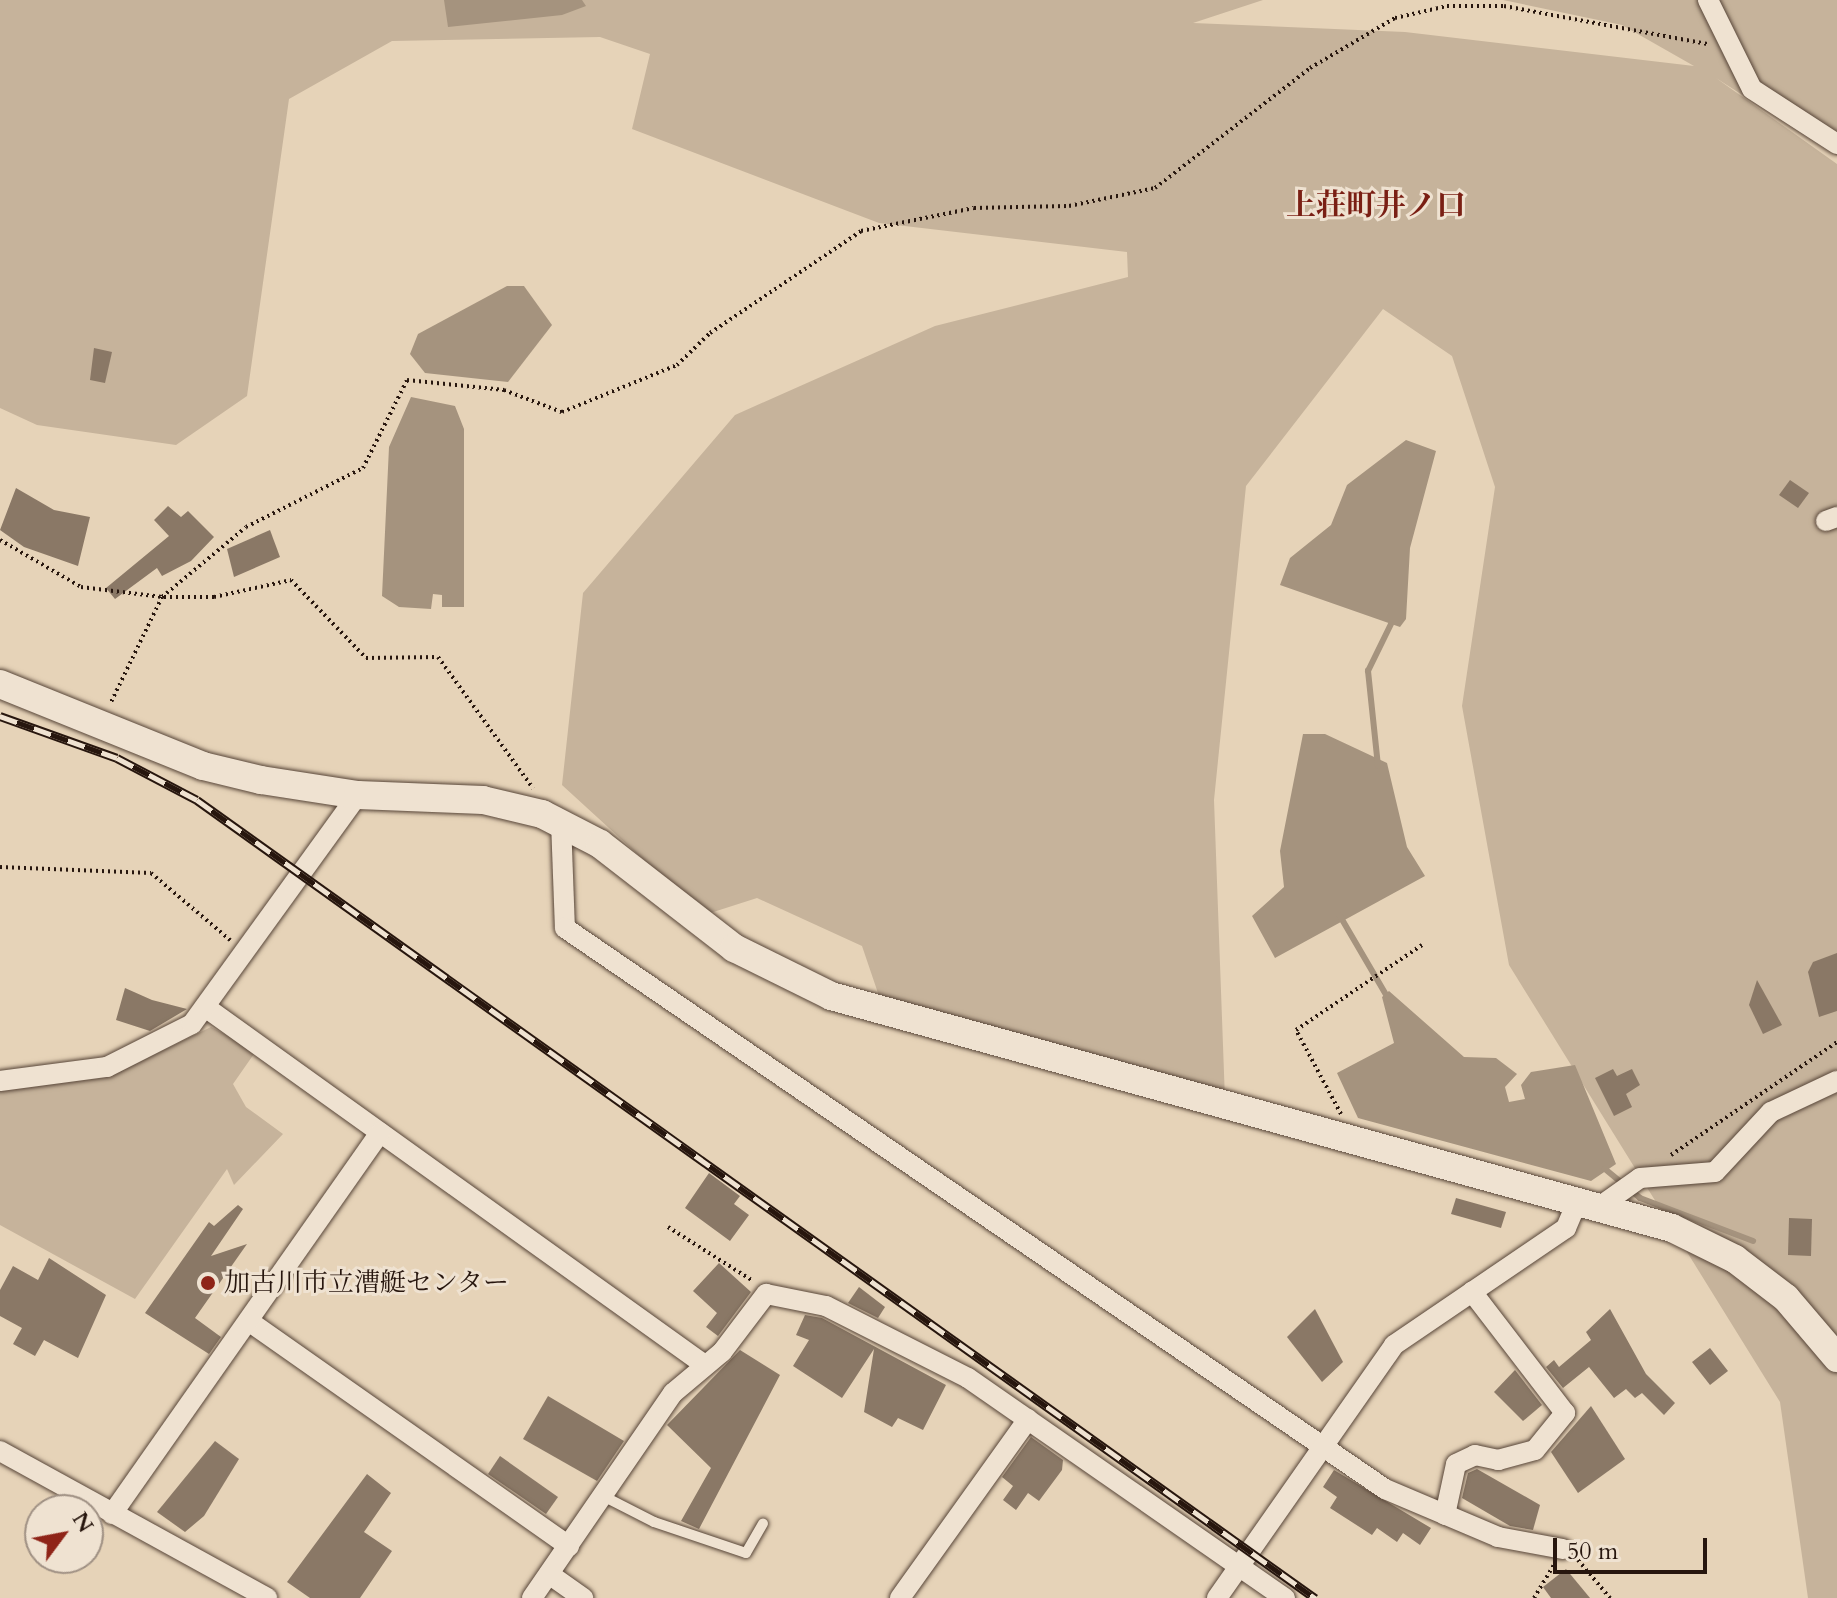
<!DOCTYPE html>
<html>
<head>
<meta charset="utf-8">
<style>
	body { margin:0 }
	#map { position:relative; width:1837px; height:1598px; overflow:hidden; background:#e6d3b8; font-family:Cardo,"Noto Serif JP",serif }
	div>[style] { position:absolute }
	.green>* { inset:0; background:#c6b39b }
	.water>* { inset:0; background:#a5937e }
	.stream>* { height:6px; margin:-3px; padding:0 3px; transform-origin:3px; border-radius:3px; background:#a5937e }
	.building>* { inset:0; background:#8a7866 }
	.path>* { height:4px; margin-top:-2px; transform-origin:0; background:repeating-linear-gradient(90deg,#27160e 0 2px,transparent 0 6px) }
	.roads { filter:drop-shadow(0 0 2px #574538) drop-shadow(0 0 2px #574538) }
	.lane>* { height:10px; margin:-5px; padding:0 5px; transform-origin:5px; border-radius:5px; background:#efe2d1 }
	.street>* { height:20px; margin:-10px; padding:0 10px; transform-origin:10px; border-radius:10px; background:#efe2d1 }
	.secondary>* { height:28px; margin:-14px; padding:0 14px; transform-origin:14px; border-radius:14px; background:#efe2d1 }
	.rail>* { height:9px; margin-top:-4.5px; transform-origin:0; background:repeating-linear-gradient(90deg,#efe2d1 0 18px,#27160e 0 36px); box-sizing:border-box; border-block:2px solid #27160e }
	.dots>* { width:22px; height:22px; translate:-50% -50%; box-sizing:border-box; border:4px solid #efe2d1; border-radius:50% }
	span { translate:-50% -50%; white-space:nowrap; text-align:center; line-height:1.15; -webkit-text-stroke:6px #efe2d1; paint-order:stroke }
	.poi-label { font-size:26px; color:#27160e }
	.left { translate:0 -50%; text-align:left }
	.quarter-label { font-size:30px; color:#7a1f14; font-weight:700 }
	.north { position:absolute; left:24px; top:1494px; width:80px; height:80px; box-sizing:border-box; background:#efe2d1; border:2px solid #9f9083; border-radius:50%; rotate:58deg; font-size:22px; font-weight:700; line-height:32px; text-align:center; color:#27160e }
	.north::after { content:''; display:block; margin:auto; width:28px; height:36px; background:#8f2418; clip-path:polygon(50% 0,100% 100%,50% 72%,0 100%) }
	.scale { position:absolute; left:1553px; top:1538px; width:154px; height:36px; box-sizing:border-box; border:4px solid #27160e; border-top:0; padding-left:10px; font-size:24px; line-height:28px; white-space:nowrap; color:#27160e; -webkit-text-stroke:6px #efe2d1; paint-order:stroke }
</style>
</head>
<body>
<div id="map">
	<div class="green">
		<i style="clip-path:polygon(0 0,1263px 0,1193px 23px,1405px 32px,1694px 66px,1622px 25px,1503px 0,1837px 0,1837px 156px,1716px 78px,1837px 164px,1837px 1598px,1808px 1598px,1780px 1402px,1509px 965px,1462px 706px,1495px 487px,1452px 356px,1383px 309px,1246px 486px,1214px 800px,1225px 1100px,880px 999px,862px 946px,757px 898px,704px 915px,562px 785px,583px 593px,735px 415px,935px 326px,1128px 277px,1127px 252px,879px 223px,632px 129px,650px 54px,600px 37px,392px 41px,289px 99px,247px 396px,176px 445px,37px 425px,0 408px)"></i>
		<i style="clip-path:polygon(211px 1027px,256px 1051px,233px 1084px,246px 1107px,283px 1134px,234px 1185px,227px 1169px,135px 1299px,0 1225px,0 1091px,108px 1077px)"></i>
	</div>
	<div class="water">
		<i style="clip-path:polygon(444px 0,582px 0,586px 6px,562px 15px,448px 27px)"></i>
		<i style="clip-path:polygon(507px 286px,524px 286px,552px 325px,508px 382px,425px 373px,410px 354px,418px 334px)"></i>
		<i style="clip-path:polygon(411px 397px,455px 406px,464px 429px,464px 607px,442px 607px,442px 595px,433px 594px,431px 609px,399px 607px,382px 596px,389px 447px)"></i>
		<i style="clip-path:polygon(1406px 440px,1436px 451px,1410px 548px,1406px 619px,1400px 627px,1280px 585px,1290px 558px,1331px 525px,1347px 485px)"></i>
		<i style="clip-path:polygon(1303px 734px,1325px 734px,1387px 763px,1407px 847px,1425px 876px,1275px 958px,1252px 916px,1284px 887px,1280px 851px)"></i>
		<i style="clip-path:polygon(1389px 991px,1464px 1057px,1496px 1058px,1517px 1074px,1505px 1087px,1509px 1102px,1525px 1099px,1521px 1085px,1531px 1072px,1575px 1065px,1616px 1164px,1591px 1181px,1358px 1118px,1337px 1073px,1394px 1043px,1382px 997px)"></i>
	</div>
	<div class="stream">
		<i style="left:1378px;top:766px;width:96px;rotate:-96deg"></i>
		<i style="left:1368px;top:671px;width:52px;rotate:-63.9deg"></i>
		<i style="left:1340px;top:916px;width:95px;rotate:59.7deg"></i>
		<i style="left:1605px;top:1169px;width:45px;rotate:39.6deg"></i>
		<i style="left:1640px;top:1198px;width:121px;rotate:20.8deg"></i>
	</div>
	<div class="building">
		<i style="clip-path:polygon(94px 348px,112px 352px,105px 383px,90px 380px)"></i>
		<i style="clip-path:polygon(1790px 480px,1809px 493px,1798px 508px,1779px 495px)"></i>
		<i style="clip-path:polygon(16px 488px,54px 510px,90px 517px,78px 566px,24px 547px,0 530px)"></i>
		<i style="clip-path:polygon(168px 506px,181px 517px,188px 511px,214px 537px,191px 561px,162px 576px,157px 568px,115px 599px,106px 588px,169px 536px,154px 520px)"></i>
		<i style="clip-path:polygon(270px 530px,280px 557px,234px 577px,227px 549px)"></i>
		<i style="clip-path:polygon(1837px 953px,1837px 1011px,1819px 1017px,1808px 972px,1813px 962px)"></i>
		<i style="clip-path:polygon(1757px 980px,1782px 1025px,1763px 1034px,1749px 1005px)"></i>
		<i style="clip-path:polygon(125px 988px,152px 1000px,187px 1009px,150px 1031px,116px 1020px)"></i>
		<i style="clip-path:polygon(1613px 1069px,1617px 1076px,1632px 1069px,1640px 1085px,1626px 1094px,1632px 1107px,1614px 1116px,1595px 1078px)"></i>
		<i style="clip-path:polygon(709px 1173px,740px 1196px,734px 1204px,749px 1215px,730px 1241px,685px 1208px)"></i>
		<i style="clip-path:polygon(1456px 1198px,1506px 1212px,1501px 1228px,1451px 1214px)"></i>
		<i style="clip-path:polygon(238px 1205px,243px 1209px,211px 1256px,247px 1244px,195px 1318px,221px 1337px,209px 1354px,145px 1313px,209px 1222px,214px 1226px)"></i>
		<i style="clip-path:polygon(1789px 1218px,1812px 1219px,1811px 1256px,1788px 1255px)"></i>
		<i style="clip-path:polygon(49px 1258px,106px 1295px,78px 1358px,44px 1340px,35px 1356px,13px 1344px,22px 1328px,0 1316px,0 1290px,13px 1266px,38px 1280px)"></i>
		<i style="clip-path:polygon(719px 1263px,751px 1292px,718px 1336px,706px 1327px,717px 1313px,693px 1291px)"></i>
		<i style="clip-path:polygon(859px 1287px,885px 1307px,878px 1318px,848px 1303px)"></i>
		<i style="clip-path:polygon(1315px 1309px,1343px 1362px,1322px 1382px,1287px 1337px)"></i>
		<i style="clip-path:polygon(1610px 1309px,1646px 1374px,1675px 1403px,1664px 1415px,1642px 1393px,1635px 1398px,1626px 1389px,1614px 1398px,1589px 1367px,1563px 1388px,1546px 1367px,1554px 1360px,1559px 1367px,1591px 1340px,1586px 1332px)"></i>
		<i style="clip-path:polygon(805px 1315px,822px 1318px,946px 1385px,923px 1430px,898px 1418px,892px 1427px,864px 1412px,874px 1349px,842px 1398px,793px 1366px,809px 1340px,796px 1335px)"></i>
		<i style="clip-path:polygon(1710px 1348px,1728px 1371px,1710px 1385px,1692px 1362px)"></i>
		<i style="clip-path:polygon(740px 1350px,780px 1375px,699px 1529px,681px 1521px,711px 1468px,667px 1425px)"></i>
		<i style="clip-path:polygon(1515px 1370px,1542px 1405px,1523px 1421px,1494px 1392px)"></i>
		<i style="clip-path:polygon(548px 1396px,624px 1441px,597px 1481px,523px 1439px)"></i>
		<i style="clip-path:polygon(1591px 1406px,1625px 1459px,1578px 1493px,1551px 1452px)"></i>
		<i style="clip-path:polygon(1031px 1437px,1063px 1460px,1062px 1470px,1039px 1501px,1028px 1493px,1016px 1510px,1003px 1500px,1013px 1486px,1002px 1477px)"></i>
		<i style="clip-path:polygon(215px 1441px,239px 1459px,204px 1516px,185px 1532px,157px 1512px)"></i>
		<i style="clip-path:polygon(500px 1456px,558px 1497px,546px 1514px,488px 1474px)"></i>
		<i style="clip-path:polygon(1477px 1469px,1540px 1505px,1533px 1530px,1510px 1526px,1462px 1498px,1468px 1473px)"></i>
		<i style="clip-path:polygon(1334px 1470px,1431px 1528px,1420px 1545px,1403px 1533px,1397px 1542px,1377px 1528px,1372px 1535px,1330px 1508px,1337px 1497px,1323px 1487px)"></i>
		<i style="clip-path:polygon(367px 1474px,391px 1493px,364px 1532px,392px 1551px,360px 1598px,310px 1598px,287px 1582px)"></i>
		<i style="clip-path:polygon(1566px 1569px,1590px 1598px,1551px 1598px,1543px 1587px)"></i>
	</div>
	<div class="path">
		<i style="left:0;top:540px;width:94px;rotate:30.1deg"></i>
		<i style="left:81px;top:587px;width:82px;rotate:7deg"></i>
		<i style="left:162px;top:597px;width:119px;rotate:115.9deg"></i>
		<i style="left:162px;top:597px;width:109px;rotate:-39.8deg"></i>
		<i style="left:246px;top:527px;width:131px;rotate:-26.8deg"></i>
		<i style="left:363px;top:468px;width:98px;rotate:-63.4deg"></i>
		<i style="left:407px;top:380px;width:98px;rotate:5.9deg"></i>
		<i style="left:504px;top:390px;width:62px;rotate:20.8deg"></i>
		<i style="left:562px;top:412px;width:124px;rotate:-22.2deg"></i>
		<i style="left:677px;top:365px;width:46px;rotate:-44.1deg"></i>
		<i style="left:710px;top:333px;width:182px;rotate:-34deg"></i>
		<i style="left:861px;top:231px;width:115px;rotate:-11.5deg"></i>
		<i style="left:974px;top:208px;width:95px;rotate:-1.2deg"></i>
		<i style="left:1069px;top:206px;width:88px;rotate:-11.8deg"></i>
		<i style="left:1155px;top:188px;width:196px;rotate:-37.7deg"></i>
		<i style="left:1310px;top:68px;width:99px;rotate:-30.5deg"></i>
		<i style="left:1395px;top:18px;width:53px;rotate:-13deg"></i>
		<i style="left:1447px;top:6px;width:57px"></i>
		<i style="left:1504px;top:6px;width:207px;rotate:10.6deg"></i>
		<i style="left:164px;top:597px;width:50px"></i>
		<i style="left:214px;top:597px;width:79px;rotate:-12.4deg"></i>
		<i style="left:291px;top:580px;width:108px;rotate:46.1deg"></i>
		<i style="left:366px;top:658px;width:72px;rotate:-0.8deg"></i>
		<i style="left:438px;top:657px;width:162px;rotate:54.1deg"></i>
		<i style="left:0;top:867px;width:151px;rotate:2.3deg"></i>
		<i style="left:151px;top:873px;width:104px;rotate:40.3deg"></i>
		<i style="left:1341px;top:1114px;width:95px;rotate:-118.2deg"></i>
		<i style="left:1296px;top:1030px;width:152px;rotate:-34deg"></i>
		<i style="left:1671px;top:1155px;width:201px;rotate:-34.2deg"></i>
		<i style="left:668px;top:1227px;width:101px;rotate:32.4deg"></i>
		<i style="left:1578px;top:1560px;width:50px;rotate:49.9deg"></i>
		<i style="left:1534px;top:1598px;width:39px;rotate:-59deg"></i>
	</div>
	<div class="roads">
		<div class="lane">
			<i style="left:605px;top:1497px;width:55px;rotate:27deg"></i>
			<i style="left:654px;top:1522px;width:97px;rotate:18.6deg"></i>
			<i style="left:746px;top:1553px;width:34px;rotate:-60deg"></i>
		</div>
		<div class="street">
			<i style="left:1708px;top:0;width:99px;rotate:63.7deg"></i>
			<i style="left:1752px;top:89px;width:101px;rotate:32.9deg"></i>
			<i style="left:1826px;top:521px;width:12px;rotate:-20deg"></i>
			<i style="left:561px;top:821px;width:107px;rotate:87.9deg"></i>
			<i style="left:565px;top:928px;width:994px;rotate:34.38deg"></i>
			<i style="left:1385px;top:1489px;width:123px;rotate:23deg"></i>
			<i style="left:1498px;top:1537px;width:66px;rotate:10.5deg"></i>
			<i style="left:208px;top:1009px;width:608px;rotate:35.63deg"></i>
			<i style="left:0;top:1081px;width:108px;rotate:-7.5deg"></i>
			<i style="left:107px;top:1067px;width:95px;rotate:-26.8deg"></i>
			<i style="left:192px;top:1024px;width:283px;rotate:-54.1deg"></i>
			<i style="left:1595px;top:1210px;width:55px;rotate:-35.4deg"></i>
			<i style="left:1640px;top:1178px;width:75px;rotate:-4.6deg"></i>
			<i style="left:1715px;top:1172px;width:82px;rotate:-47deg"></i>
			<i style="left:1771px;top:1112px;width:73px;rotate:-25.2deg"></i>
			<i style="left:250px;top:1322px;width:390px;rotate:35.1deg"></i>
			<i style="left:0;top:1451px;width:305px;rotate:28.8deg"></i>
			<i style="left:112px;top:1514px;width:466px;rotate:-54.9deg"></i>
			<i style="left:1445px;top:1515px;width:52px;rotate:-77.8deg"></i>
			<i style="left:1456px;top:1464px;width:21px;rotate:-25deg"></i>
			<i style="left:1475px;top:1455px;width:24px;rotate:12deg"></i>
			<i style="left:1498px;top:1460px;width:38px;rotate:-15deg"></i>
			<i style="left:1535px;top:1450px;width:48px;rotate:-51deg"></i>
			<i style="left:1565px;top:1413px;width:153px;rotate:-127.5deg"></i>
			<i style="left:549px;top:1574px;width:42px;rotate:35.2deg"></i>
			<i style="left:532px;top:1598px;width:249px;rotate:-55.5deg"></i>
			<i style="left:673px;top:1393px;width:64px;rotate:-39.9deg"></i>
			<i style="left:722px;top:1352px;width:73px;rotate:-52.8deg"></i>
			<i style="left:766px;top:1294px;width:61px;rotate:11.3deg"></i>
			<i style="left:826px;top:1306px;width:159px;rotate:26.9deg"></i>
			<i style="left:968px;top:1378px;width:386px;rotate:34.8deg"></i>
			<i style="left:900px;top:1598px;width:220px;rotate:-54.4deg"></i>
			<i style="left:1217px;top:1598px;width:309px;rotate:-55deg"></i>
			<i style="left:1394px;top:1345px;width:208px;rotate:-34.2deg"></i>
			<i style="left:1566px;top:1228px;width:25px;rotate:-67deg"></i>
		</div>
		<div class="secondary">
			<i style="left:0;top:684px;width:219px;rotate:22deg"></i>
			<i style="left:203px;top:766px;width:60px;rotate:13.6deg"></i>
			<i style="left:261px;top:780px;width:98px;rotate:8.8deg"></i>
			<i style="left:358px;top:795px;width:125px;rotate:2.3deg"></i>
			<i style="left:483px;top:800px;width:61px;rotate:13.3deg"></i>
			<i style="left:542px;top:814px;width:65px;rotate:27.3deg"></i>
			<i style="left:600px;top:844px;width:170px;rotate:37.8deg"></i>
			<i style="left:734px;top:948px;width:108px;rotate:26.3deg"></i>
			<i style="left:831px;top:996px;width:872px;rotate:15.42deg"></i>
			<i style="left:1672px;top:1228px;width:70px;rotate:26.2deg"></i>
			<i style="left:1735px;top:1259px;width:64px;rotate:37.4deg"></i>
			<i style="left:1786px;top:1298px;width:79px;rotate:49.6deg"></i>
		</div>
	</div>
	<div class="rail">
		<i style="left:0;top:716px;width:124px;rotate:19.7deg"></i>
		<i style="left:117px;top:758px;width:90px;rotate:27.7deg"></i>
		<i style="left:197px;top:800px;width:1374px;rotate:35.52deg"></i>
	</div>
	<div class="dots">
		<i style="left:208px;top:1283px;background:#8f2418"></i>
	</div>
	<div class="poi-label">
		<span class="left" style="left:224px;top:1283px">加古川市立漕艇センター</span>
	</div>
	<div class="quarter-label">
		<span style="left:1376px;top:206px">上荘町井ノ口</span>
	</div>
	<div class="north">N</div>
	<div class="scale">50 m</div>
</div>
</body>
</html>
